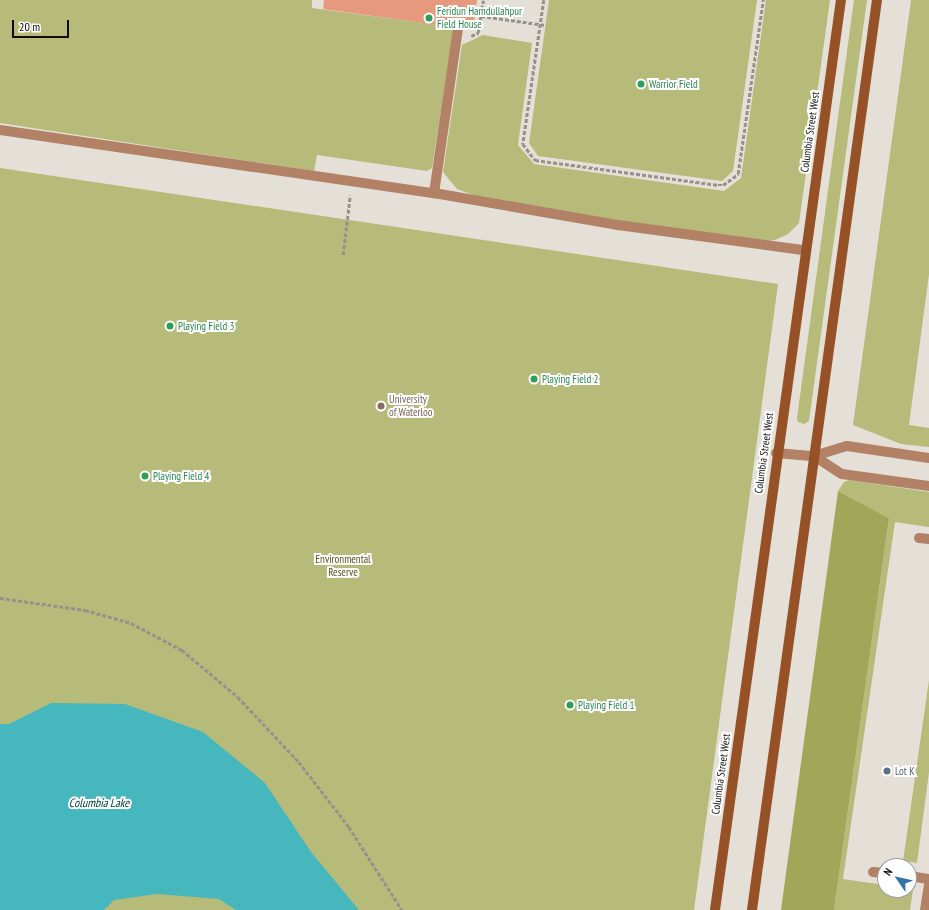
<!DOCTYPE html>
<html>
<head>
<meta charset="utf-8">
<style>
	body { margin:0 }
	#map { position:relative; width:929px; height:910px; overflow:hidden; background:#e4e0d7; font-family:"PT Sans Narrow",sans-serif }
	div>[style] { position:absolute }
	.green>* { inset:0; background:#b6bb79 }
	.forest>* { inset:0; background:#a1a659 }
	.water>* { inset:0; background:#45b7bd }
	.building>* { inset:0; background:#e6997d }
	.path>* { height:2.5px; margin-top:-1.25px; transform-origin:0; background:repeating-linear-gradient(90deg,#95928c 0 4px,transparent 0 6px) }
	.service>* { height:10px; margin:-5px; padding:0 5px; transform-origin:5px; border-radius:5px; background:#b28166 }
	.secondary>* { height:10px; margin:-5px; padding:0 5px; transform-origin:5px; border-radius:5px; background:#975126 }
	.dots>* { width:11px; height:11px; translate:-50% -50%; box-sizing:border-box; border:2px solid #fff; border-radius:50% }
	span { translate:-50% -50%; white-space:nowrap; text-align:center; line-height:1.15; -webkit-text-stroke:4px #fff; paint-order:stroke }
	.leisure-label { font-size:11px; color:#27864d }
	.left { translate:0 -50%; text-align:left }
	.street-label { font-size:11px; color:#0d0c09 }
	.education-label { font-size:11px; color:#785e54 }
	.park-label { font-size:11px; color:#4f5218 }
	.service-label { font-size:11px; color:#4e5e75 }
	.water-label { font-size:12px; color:#01393c; font-style:italic }
	.north { position:absolute; left:877px; top:858px; width:40px; height:40px; box-sizing:border-box; background:#fff; border:1px solid #9e9e9d; border-radius:50%; rotate:304deg; font-size:11px; font-weight:700; line-height:16px; text-align:center; color:#0d0c09 }
	.north::after { content:''; display:block; margin:auto; width:14px; height:18px; background:#3373aa; clip-path:polygon(50% 0,100% 100%,50% 72%,0 100%) }
	.scale { position:absolute; left:12px; top:20px; width:57px; height:18px; box-sizing:border-box; border:2px solid #0d0c09; border-top:0; padding-left:5px; font-size:12px; line-height:14px; white-space:nowrap; color:#0d0c09; -webkit-text-stroke:3px #fff; paint-order:stroke }
</style>
</head>
<body>
<div id="map">
	<div class="green">
		<i style="clip-path:polygon(0 0,312px 0,312px 8px,454px 27px,432px 168px,427px 171px,317px 155px,314px 171px,0 123px)"></i>
		<i style="clip-path:polygon(549px 0,757px 0,733px 171px,722px 181px,538px 156px,529px 143px)"></i>
		<i style="clip-path:polygon(766px 0,830px 0,799px 223px,788px 234px,775px 240px,752px 242px,484px 199px,457px 189px,443px 172px,462px 45px,483px 35px,532px 43px,518px 145px,534px 164px,724px 191px,741px 178px)"></i>
		<i style="clip-path:polygon(854px 0,867px 0,809px 421px,804px 424px,798px 422px,797px 418px)"></i>
		<i style="clip-path:polygon(911px 0,929px 0,929px 274px,909px 425px,929px 428px,929px 447px,901px 444px,853px 425px)"></i>
		<i style="clip-path:polygon(0 168px,778px 284px,694px 910px,0 910px)"></i>
		<i style="clip-path:polygon(849px 480px,929px 492px,929px 527px,895px 522px,843px 879px,885px 885px,885px 890px,913px 890px,910px 910px,834px 910px,889px 518px,838px 491px,844px 482px)"></i>
		<i style="clip-path:polygon(929px 680px,929px 772px,917px 863px,903px 861px)"></i>
	</div>
	<div class="forest">
		<i style="clip-path:polygon(838px 491px,889px 518px,834px 910px,781px 910px)"></i>
	</div>
	<div class="water">
		<i style="clip-path:polygon(51px 703px,125px 704px,203px 732px,265px 783px,311px 852px,359px 910px,236px 910px,219px 899px,157px 894px,114px 900px,104px 910px,0 910px,0 724px,9px 724px)"></i>
	</div>
	<div class="building">
		<i style="clip-path:polygon(324px 0,477px 0,473px 30px,464px 29px,459px 22px,452px 27px,323px 9px)"></i>
	</div>
	<div class="path">
		<i style="left:544px;top:0;width:146px;rotate:98.3deg"></i>
		<i style="left:523px;top:144px;width:20px;rotate:53deg"></i>
		<i style="left:535px;top:160px;width:185px;rotate:7.8deg"></i>
		<i style="left:718px;top:185px;width:5px"></i>
		<i style="left:723px;top:185px;width:19px;rotate:-36deg"></i>
		<i style="left:738px;top:174px;width:176px;rotate:-81.8deg"></i>
		<i style="left:481px;top:16px;width:65px;rotate:8deg"></i>
		<i style="left:471px;top:36px;width:8px;rotate:-23deg"></i>
		<i style="left:478px;top:33px;width:33px;rotate:-81deg"></i>
		<i style="left:343px;top:255px;width:60px;rotate:-83.3deg"></i>
		<i style="left:0;top:598px;width:86px;rotate:8deg"></i>
		<i style="left:85px;top:610px;width:48px;rotate:15.8deg"></i>
		<i style="left:131px;top:623px;width:58px;rotate:27.9deg"></i>
		<i style="left:182px;top:650px;width:73px;rotate:40deg"></i>
		<i style="left:238px;top:697px;width:89px;rotate:46.8deg"></i>
		<i style="left:299px;top:762px;width:82px;rotate:52.4deg"></i>
		<i style="left:349px;top:827px;width:98px;rotate:57.4deg"></i>
	</div>
	<div class="service">
		<i style="left:0;top:130px;width:439px;rotate:8.3deg"></i>
		<i style="left:434px;top:193px;width:187px;rotate:9.9deg"></i>
		<i style="left:618px;top:225px;width:188px;rotate:7.7deg"></i>
		<i style="left:434px;top:193px;width:167px;rotate:-81.7deg"></i>
		<i style="left:776px;top:453px;width:38px;rotate:5deg"></i>
		<i style="left:814px;top:456px;width:34px;rotate:-17deg"></i>
		<i style="left:847px;top:446px;width:83px;rotate:8.3deg"></i>
		<i style="left:814px;top:456px;width:33px;rotate:33deg"></i>
		<i style="left:842px;top:474px;width:88px;rotate:7.9deg"></i>
		<i style="left:919px;top:538px;width:10px;rotate:6deg"></i>
		<i style="left:873px;top:872px;width:12px;rotate:5deg"></i>
		<i style="left:909px;top:876px;width:20px;rotate:9deg"></i>
		<i style="left:925px;top:910px;width:25px;rotate:-81deg"></i>
	</div>
	<div class="secondary">
		<i style="left:715px;top:910px;width:919px;rotate:-82.12deg"></i>
		<i style="left:752px;top:910px;width:919px;rotate:-82.18deg"></i>
	</div>
	<div class="dots">
		<i style="left:429px;top:18px;background:#2e9e5b"></i>
		<i style="left:641px;top:84px;background:#2e9e5b"></i>
		<i style="left:170px;top:326px;background:#2e9e5b"></i>
		<i style="left:534px;top:379px;background:#2e9e5b"></i>
		<i style="left:381px;top:406px;background:#8d6e63"></i>
		<i style="left:145px;top:476px;background:#2e9e5b"></i>
		<i style="left:570px;top:705px;background:#2e9e5b"></i>
		<i style="left:887px;top:771px;background:#5c6f8a"></i>
	</div>
	<div class="leisure-label">
		<span class="left" style="left:437px;top:18px">Feridun Hamdullahpur<br>Field House</span>
		<span class="left" style="left:649px;top:84px">Warrior Field</span>
		<span class="left" style="left:178px;top:326px">Playing Field 3</span>
		<span class="left" style="left:542px;top:379px">Playing Field 2</span>
		<span class="left" style="left:153px;top:476px">Playing Field 4</span>
		<span class="left" style="left:578px;top:705px">Playing Field 1</span>
	</div>
	<div class="street-label">
		<span style="left:810px;top:132px;rotate:-82deg">Columbia Street West</span>
		<span style="left:764px;top:453px;rotate:-82deg">Columbia Street West</span>
		<span style="left:721px;top:774px;rotate:-82deg">Columbia Street West</span>
	</div>
	<div class="education-label">
		<span class="left" style="left:389px;top:406px">University<br>of Waterloo</span>
	</div>
	<div class="park-label">
		<span style="left:343px;top:566px">Environmental<br>Reserve</span>
	</div>
	<div class="service-label">
		<span class="left" style="left:895px;top:771px">Lot K</span>
	</div>
	<div class="water-label">
		<span style="left:99px;top:803px">Columbia Lake</span>
	</div>
	<div class="north">N</div>
	<div class="scale">20 m</div>
</div>
</body>
</html>
